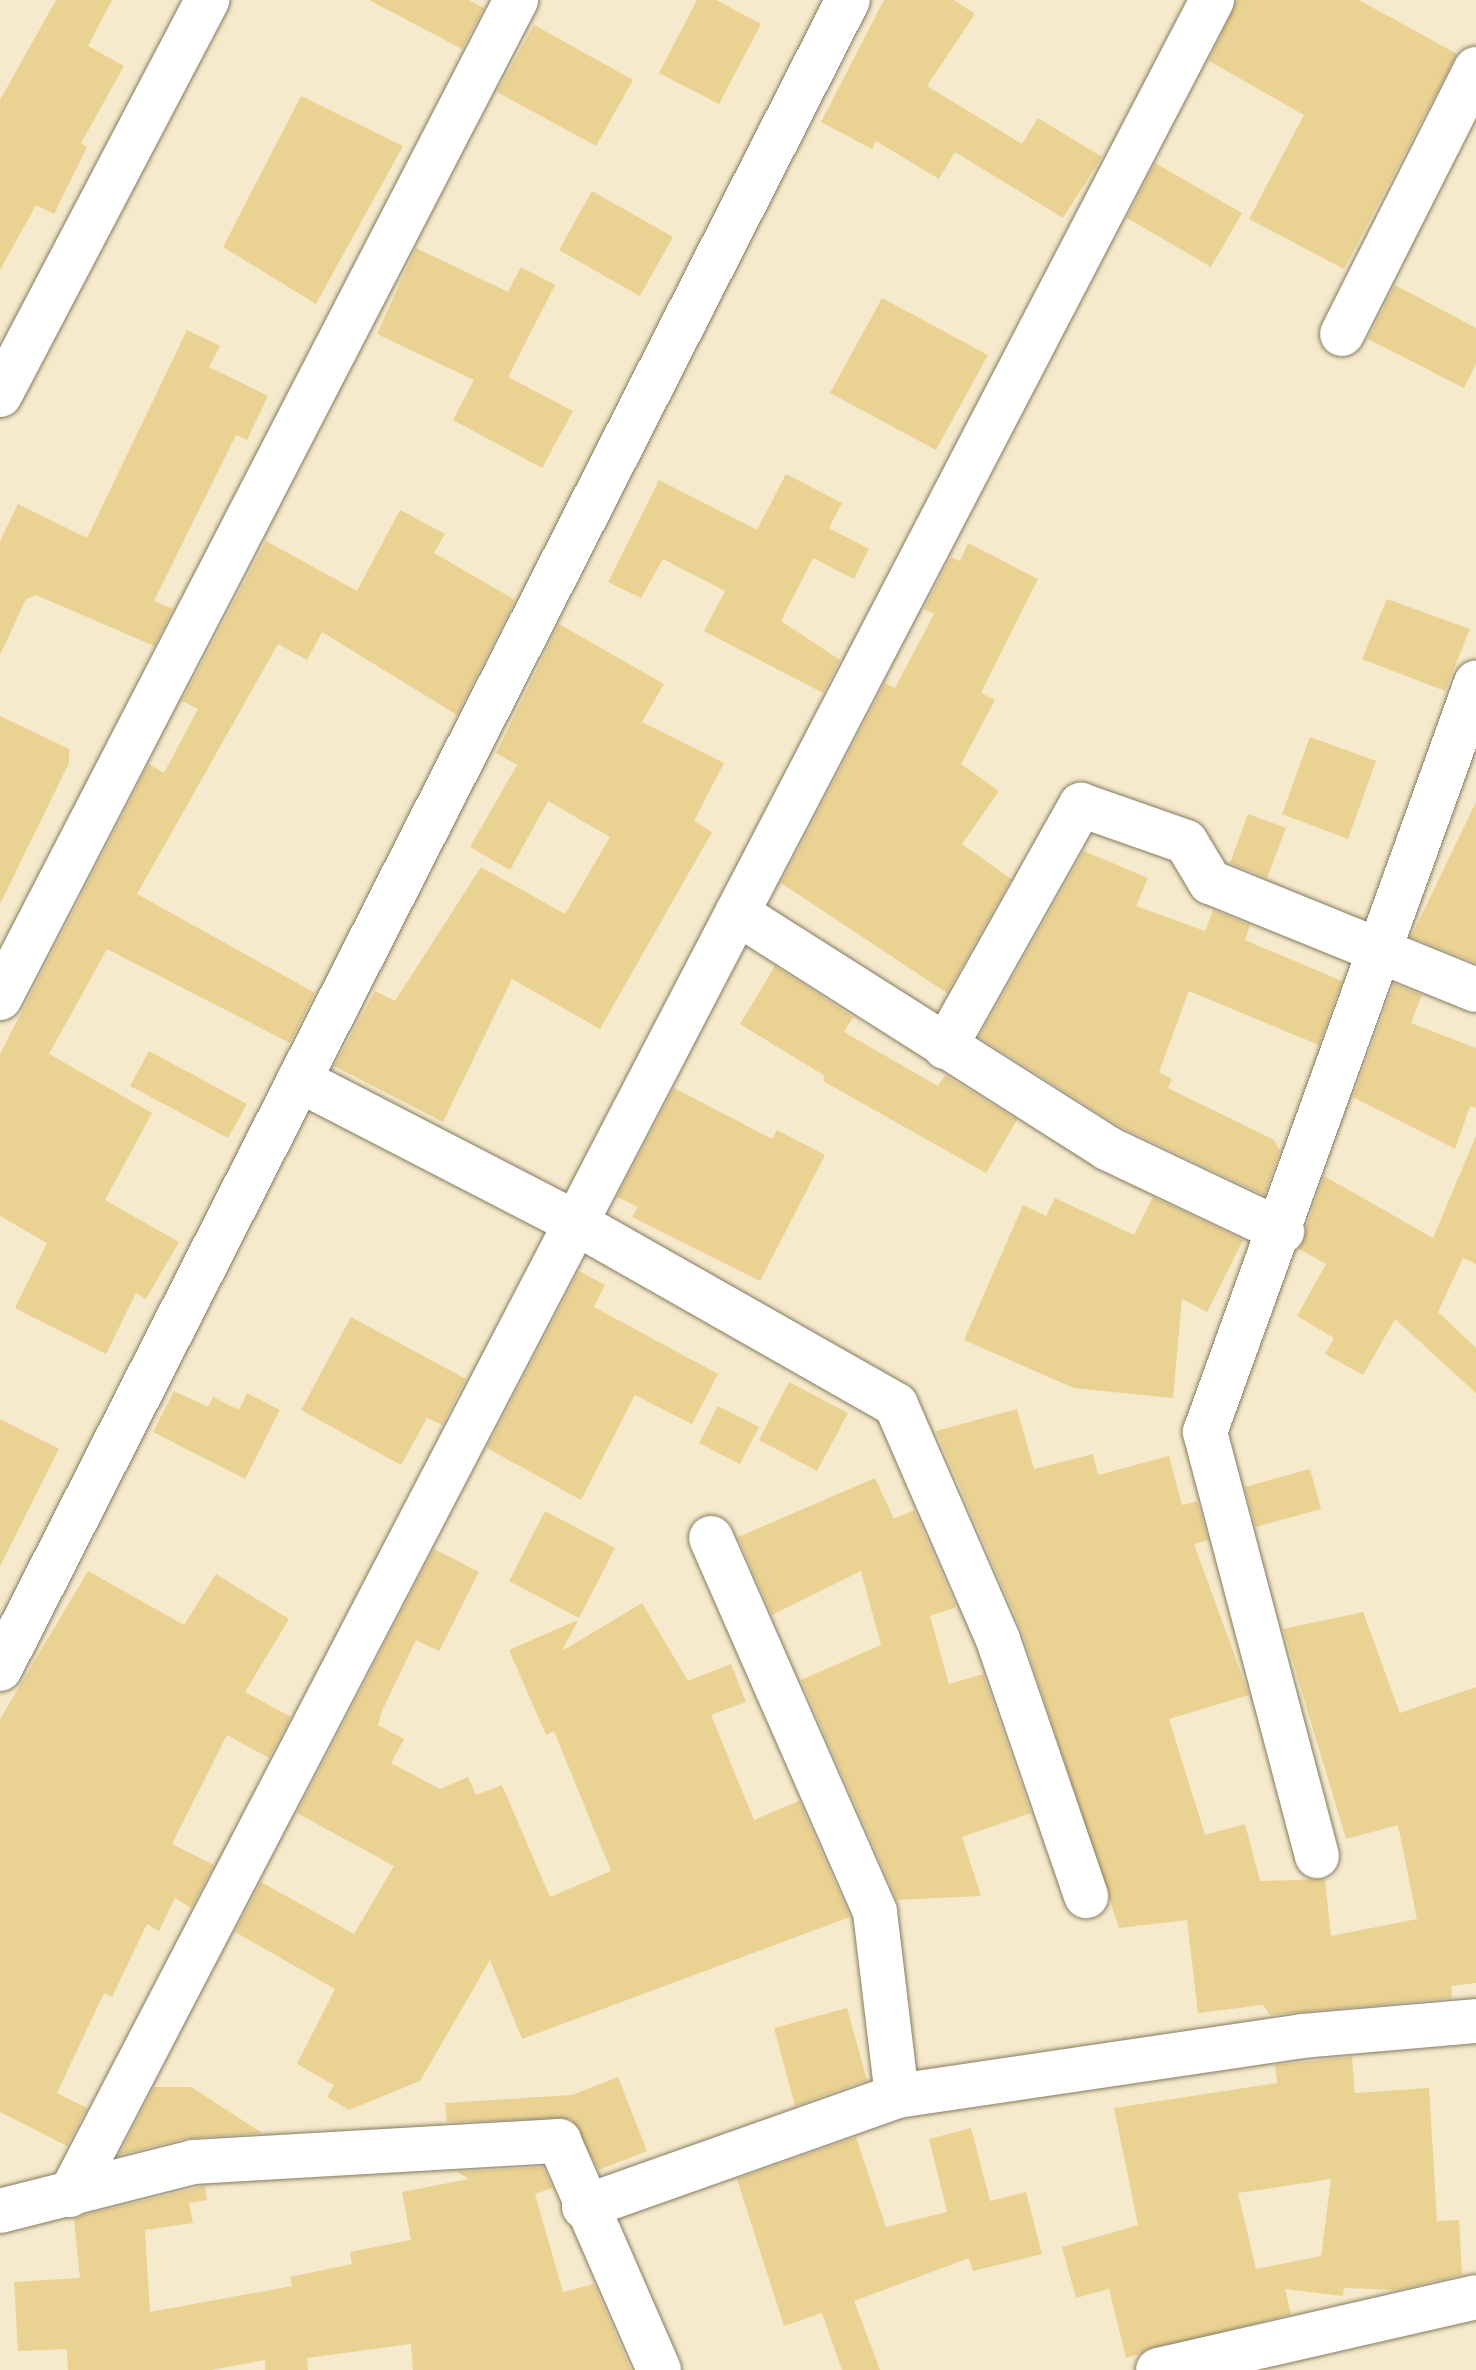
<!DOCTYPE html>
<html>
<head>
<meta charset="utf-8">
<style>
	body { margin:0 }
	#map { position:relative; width:1476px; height:2370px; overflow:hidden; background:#f6eacc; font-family:Manrope,sans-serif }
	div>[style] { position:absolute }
	.building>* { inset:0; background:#ead293 }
	.roads { filter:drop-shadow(0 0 2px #857b60) drop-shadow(0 0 2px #857b60) }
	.minor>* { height:44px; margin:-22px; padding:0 22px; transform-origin:22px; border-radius:22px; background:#fff }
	span { translate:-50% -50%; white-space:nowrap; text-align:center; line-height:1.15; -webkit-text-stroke:6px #fff; paint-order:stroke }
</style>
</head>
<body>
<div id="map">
	<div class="building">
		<i style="clip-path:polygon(56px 0,112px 0,88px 46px,124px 66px,81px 143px,87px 147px,54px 214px,36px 205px,0 270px,0 100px)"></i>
		<i style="clip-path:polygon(369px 0,469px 0,484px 8px,462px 49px)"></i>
		<i style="clip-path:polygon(697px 0,716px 0,761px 24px,719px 104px,659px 73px)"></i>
		<i style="clip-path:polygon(884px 0,954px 0,975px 14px,927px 86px,1022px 144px,1038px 118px,1102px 157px,1063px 218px,955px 152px,939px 179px,876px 141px,872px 149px,821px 122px)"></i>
		<i style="clip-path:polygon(1237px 0,1359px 0,1457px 54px,1344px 269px,1249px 219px,1304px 115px,1209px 61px)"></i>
		<i style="clip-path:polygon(534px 25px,633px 80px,596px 146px,497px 92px)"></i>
		<i style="clip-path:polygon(301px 96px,403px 146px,316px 304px,223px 247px)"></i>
		<i style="clip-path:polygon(1155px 163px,1242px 213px,1211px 267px,1127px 218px)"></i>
		<i style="clip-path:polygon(592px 191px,673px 237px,640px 296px,559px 250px)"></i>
		<i style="clip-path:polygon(416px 248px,508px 292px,521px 267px,555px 285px,508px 377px,573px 411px,542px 468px,453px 420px,474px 380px,377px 334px)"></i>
		<i style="clip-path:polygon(1395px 285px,1476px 328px,1476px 364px,1464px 388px,1368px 339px)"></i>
		<i style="clip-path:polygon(882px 298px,988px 355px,936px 450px,830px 393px)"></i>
		<i style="clip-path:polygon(187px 330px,220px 346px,209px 367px,268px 396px,247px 440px,236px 435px,154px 601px,173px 609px,154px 646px,36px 595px,26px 599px,0 655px,0 541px,18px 504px,87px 538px)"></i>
		<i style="clip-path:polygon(786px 474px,842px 503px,829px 528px,869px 549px,854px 579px,813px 558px,781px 621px,840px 660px,823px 693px,704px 631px,725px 591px,663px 559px,641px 598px,608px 582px,659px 480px,757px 530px)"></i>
		<i style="clip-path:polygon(400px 510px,445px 534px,434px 553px,515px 600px,457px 715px,322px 632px,307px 660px,278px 644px,137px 894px,315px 993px,290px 1043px,107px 949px,49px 1054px,152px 1113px,105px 1200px,179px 1242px,146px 1299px,136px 1293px,106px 1354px,15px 1308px,47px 1243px,0 1216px,0 1054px,149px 764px,164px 773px,198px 709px,182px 701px,266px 541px,357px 591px)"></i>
		<i style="clip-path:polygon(968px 543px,1038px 579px,981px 693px,995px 700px,961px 764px,999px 791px,962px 844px,1011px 879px,947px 993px,781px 883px,885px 683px,895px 688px,934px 614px,924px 609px,951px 557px,960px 561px)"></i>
		<i style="clip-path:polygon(1387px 599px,1470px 629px,1445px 691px,1362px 659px)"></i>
		<i style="clip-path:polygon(559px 624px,664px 684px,642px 722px,724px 763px,694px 821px,712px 832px,600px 1029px,512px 979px,443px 1122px,334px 1066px,375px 991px,395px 1001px,481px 867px,565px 914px,610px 837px,548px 801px,510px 870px,470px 847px,517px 765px,496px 753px)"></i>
		<i style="clip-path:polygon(0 716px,69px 749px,69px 763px,0 904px)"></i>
		<i style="clip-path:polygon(1310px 737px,1376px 761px,1348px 839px,1282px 814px)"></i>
		<i style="clip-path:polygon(1476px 802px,1476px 963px,1411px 937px)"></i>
		<i style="clip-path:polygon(1248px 814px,1286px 828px,1267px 878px,1230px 863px)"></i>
		<i style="clip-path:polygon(1084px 851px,1148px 878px,1136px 906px,1205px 931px,1213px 910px,1250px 925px,1245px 940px,1342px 981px,1319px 1045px,1189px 991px,1159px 1072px,1172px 1079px,1168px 1088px,1274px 1140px,1280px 1151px,1264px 1195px,1119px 1126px,979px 1037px)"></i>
		<i style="clip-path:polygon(775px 966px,853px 1017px,844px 1032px,938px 1086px,945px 1075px,1017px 1120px,986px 1173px,823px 1081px,825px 1076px,740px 1024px)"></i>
		<i style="clip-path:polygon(1394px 984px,1422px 995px,1411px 1023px,1476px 1048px,1476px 1108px,1470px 1106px,1455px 1149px,1353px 1097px)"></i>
		<i style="clip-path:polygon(149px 1051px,247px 1104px,228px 1138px,130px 1086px)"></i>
		<i style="clip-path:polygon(674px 1088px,772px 1139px,777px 1130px,825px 1155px,760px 1281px,632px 1217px,638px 1207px,617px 1197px)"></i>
		<i style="clip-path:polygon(1476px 1136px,1476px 1264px,1463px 1258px,1438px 1312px,1476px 1348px,1476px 1393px,1395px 1319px,1363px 1375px,1325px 1354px,1334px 1338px,1297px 1316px,1326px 1264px,1299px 1249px,1324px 1176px,1433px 1238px)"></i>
		<i style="clip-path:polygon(1153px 1197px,1243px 1240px,1207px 1312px,1182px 1299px,1173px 1398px,1074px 1388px,964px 1340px,1023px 1205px,1046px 1216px,1055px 1198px,1134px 1235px)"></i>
		<i style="clip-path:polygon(579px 1271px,605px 1285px,594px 1307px,718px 1374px,692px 1424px,635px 1395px,581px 1500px,487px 1448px)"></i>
		<i style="clip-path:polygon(351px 1317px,466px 1379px,442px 1425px,427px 1418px,401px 1465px,301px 1410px)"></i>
		<i style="clip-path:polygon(789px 1382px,848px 1413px,817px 1471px,759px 1440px)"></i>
		<i style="clip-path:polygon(174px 1391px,208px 1407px,213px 1397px,239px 1410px,247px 1393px,280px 1410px,245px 1479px,153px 1432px)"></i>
		<i style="clip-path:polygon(718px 1406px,759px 1427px,740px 1464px,699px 1443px)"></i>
		<i style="clip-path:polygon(1017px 1409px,1034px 1469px,1093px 1454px,1098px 1475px,1169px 1456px,1182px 1505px,1197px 1501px,1208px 1540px,1194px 1544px,1249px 1695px,1169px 1719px,1205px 1835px,1245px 1824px,1260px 1881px,1325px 1879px,1331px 1936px,1417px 1919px,1398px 1825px,1346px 1839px,1283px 1629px,1363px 1612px,1400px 1713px,1476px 1687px,1476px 1983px,1451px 1986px,1452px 1998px,1270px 2015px,1263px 2005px,1198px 2013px,1187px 1920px,1119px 1928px,1022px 1632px,936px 1431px)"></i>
		<i style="clip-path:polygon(0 1419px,59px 1449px,0 1566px)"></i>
		<i style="clip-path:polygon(1310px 1469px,1321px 1509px,1256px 1527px,1245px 1487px)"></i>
		<i style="clip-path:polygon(875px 1478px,894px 1519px,914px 1510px,956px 1607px,930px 1616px,949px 1684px,983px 1674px,1031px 1813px,962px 1837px,981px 1896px,897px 1900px,801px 1680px,881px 1645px,861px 1571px,772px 1615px,738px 1537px)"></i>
		<i style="clip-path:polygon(545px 1511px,615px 1548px,579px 1618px,509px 1581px)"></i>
		<i style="clip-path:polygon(434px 1549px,479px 1572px,439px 1651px,416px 1640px,382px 1711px,378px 1725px,404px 1739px,391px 1763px,440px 1789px,468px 1777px,476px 1795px,502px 1785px,550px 1897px,611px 1871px,554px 1731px,546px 1735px,509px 1650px,578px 1620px,562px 1651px,642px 1603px,688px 1681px,731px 1664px,746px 1702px,711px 1715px,754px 1820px,799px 1801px,850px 1917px,522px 2039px,490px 1960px,420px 2081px,349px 2110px,327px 2097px,334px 2085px,297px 2064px,335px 1989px,235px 1932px,261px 1882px,354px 1934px,394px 1866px,297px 1813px)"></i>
		<i style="clip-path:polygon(88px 1571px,184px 1625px,216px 1574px,289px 1619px,245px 1692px,291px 1717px,269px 1758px,227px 1735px,172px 1844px,214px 1865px,191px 1908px,175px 1898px,159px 1931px,147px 1924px,112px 1997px,104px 1993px,57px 2093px,87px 2108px,67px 2146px,0 2112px,0 1719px)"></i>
		<i style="clip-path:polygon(847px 2008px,867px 2080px,795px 2106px,774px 2028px)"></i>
		<i style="clip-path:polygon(evenodd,1352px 2057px,1355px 2093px,1429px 2088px,1437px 2221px,1459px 2220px,1462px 2275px,1396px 2290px,1344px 2288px,1343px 2296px,1285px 2289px,1291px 2314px,1126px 2358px,1109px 2289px,1076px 2298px,1062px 2247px,1138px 2225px,1114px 2108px,1277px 2083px,1275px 2065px,1352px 2057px,1331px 2179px,1321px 2256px,1256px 2269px,1238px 2193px,1331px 2179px)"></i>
		<i style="clip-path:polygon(618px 2077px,647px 2151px,599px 2170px,571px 2119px,447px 2122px,445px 2103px,572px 2095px)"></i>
		<i style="clip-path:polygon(154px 2087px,191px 2087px,262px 2133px,187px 2138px,119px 2155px)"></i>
		<i style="clip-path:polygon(971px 2128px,990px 2201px,1026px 2192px,1042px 2254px,973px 2271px,969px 2258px,854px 2301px,880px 2370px,842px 2370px,822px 2313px,784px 2326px,737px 2179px,856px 2137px,886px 2227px,947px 2212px,929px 2139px)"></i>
		<i style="clip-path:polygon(543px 2167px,552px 2188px,535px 2194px,563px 2292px,594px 2284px,631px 2370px,413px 2370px,411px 2344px,307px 2358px,308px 2370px,265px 2370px,265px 2360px,210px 2370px,68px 2370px,67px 2349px,18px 2351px,14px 2282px,80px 2278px,74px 2219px,84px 2215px,205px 2186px,207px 2200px,189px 2203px,193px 2223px,145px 2230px,150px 2312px,292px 2286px,290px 2277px,352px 2264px,350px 2252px,411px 2240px,402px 2192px,469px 2179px,457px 2172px)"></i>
	</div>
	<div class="roads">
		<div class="minor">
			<i style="left:1342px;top:334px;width:297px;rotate:-63.2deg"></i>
			<i style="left:0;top:395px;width:446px;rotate:-62.3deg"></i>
			<i style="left:737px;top:913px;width:438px;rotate:32.4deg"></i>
			<i style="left:1107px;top:1148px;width:194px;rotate:25.4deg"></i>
			<i style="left:0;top:998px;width:1124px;rotate:-62.66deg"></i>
			<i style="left:945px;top:1047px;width:278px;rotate:-60.7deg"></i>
			<i style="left:1081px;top:805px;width:111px;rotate:19.4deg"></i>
			<i style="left:1186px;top:842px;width:47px;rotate:59deg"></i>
			<i style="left:1210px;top:882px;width:287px;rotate:22.1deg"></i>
			<i style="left:299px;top:1080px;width:312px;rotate:27.3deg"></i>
			<i style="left:576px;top:1223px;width:368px;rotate:29.6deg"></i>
			<i style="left:896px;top:1405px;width:256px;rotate:66.5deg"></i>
			<i style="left:998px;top:1640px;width:271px;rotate:71deg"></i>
			<i style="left:711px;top:1538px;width:408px;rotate:66.3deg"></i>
			<i style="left:875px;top:1912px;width:185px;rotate:83.2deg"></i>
			<i style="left:0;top:1669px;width:1872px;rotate:-63.07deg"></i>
			<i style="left:1317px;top:1856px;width:439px;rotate:-104.8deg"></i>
			<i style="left:1205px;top:1432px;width:797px;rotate:-70.11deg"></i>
			<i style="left:70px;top:2195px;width:2474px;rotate:-62.51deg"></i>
			<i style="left:584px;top:2207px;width:332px;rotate:-19.5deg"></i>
			<i style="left:897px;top:2096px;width:409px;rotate:-8.4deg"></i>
			<i style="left:1302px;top:2036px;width:175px;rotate:-4.9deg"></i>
			<i style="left:0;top:2211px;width:199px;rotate:-14.2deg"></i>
			<i style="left:193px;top:2162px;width:367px;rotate:-3.3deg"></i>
			<i style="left:559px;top:2141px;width:250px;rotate:66.4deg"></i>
			<i style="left:1158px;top:2370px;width:326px;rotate:-12.9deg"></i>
		</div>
	</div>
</div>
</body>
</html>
